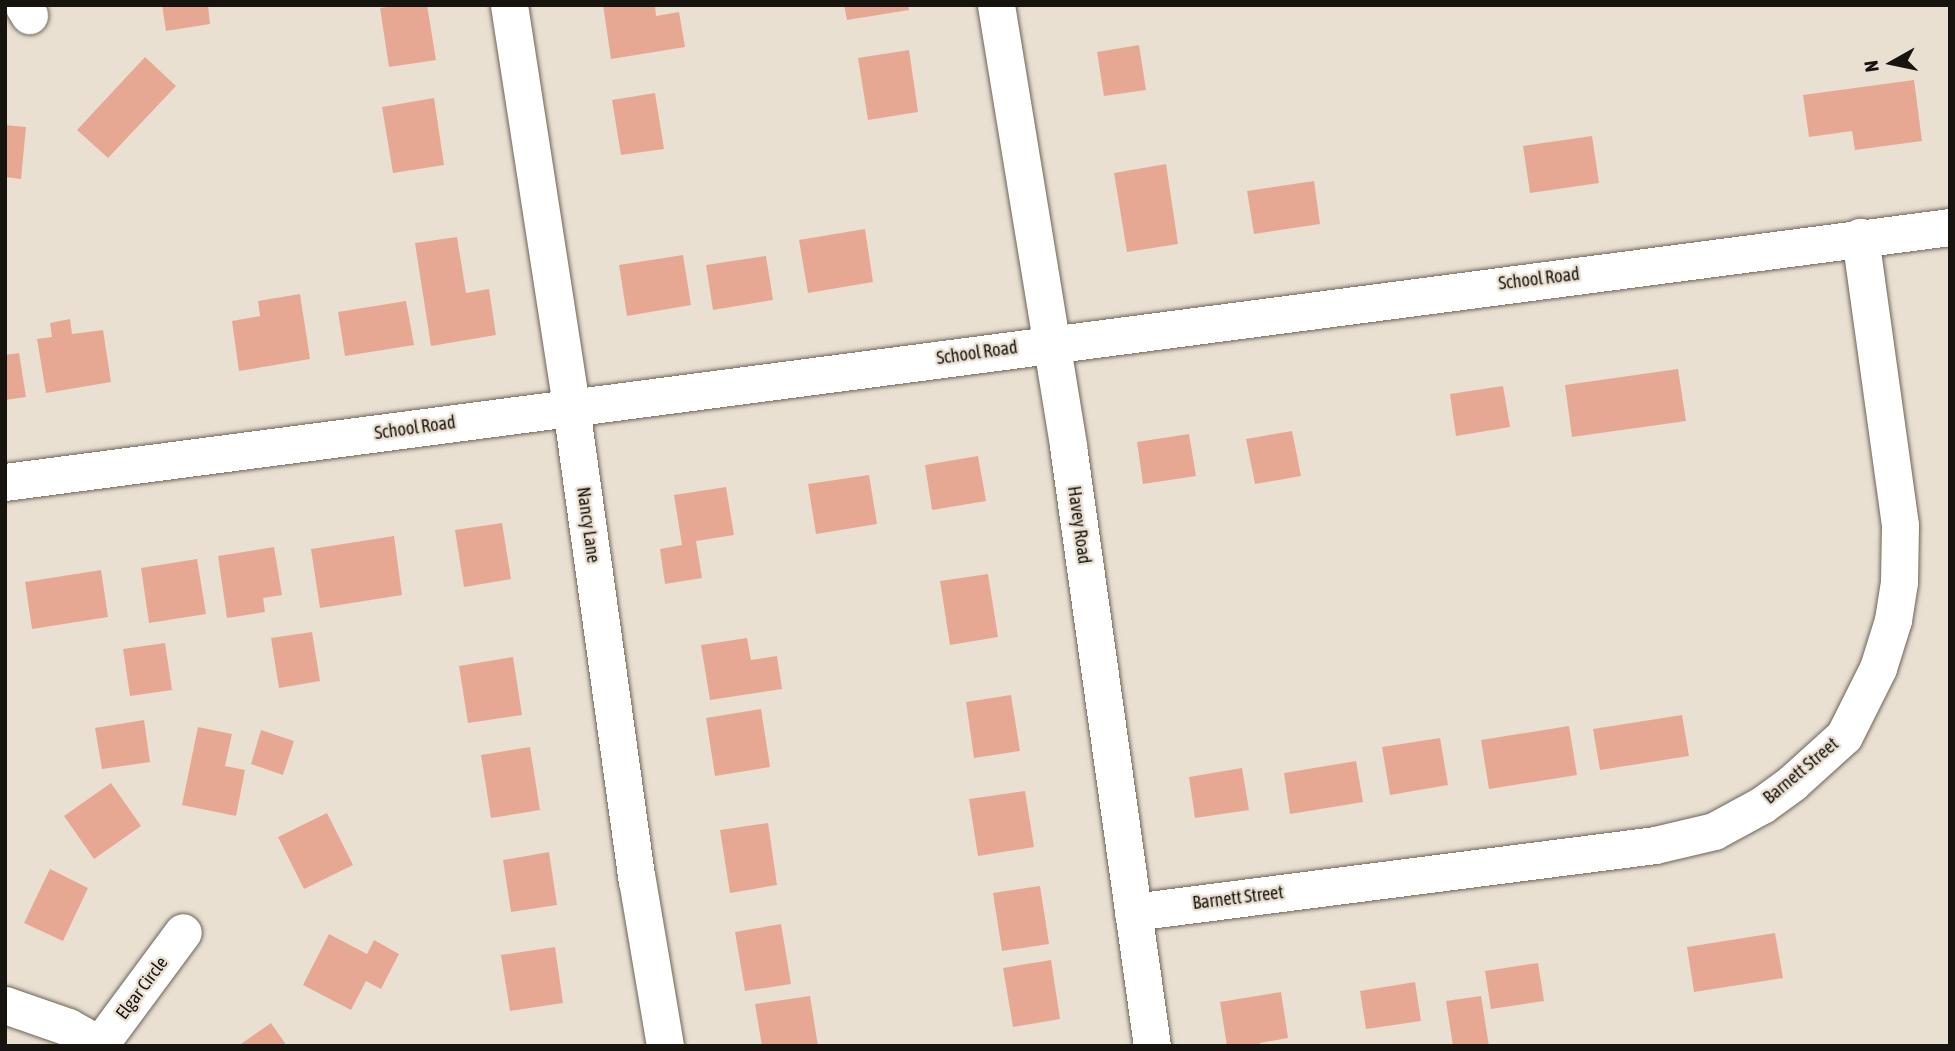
<!DOCTYPE html>
<html>
<head>
<meta charset="utf-8">
<style>
	body { margin:0 }
	#map { position:relative; width:1955px; height:1051px; overflow:hidden; background:#eae0d2; font-family:"Asap Condensed",sans-serif }
	div>[style] { position:absolute }
	.building>* { inset:0; background:#e7a893 }
	.roads { filter:drop-shadow(0 0 2px #6d6458) drop-shadow(0 0 2px #6d6458) }
	.street>* { height:37px; margin:-18.5px; padding:0 18.5px; transform-origin:18.5px; border-radius:18.5px; background:#fff }
	span { translate:-50% -50%; white-space:nowrap; text-align:center; line-height:1.15; -webkit-text-stroke:5px #eae0d2; paint-order:stroke }
	.street-label { font-size:18px; color:#17140f }
	.frame { position:absolute; inset:0; border:7px solid #17140f; pointer-events:none }
	.north { position:absolute; left:1857px; top:28px; width:70px; height:70px; -webkit-text-stroke:5px #eae0d2; paint-order:stroke; rotate:261deg; font-size:19px; font-weight:700; line-height:28px; text-align:center; color:#17140f }
	.north::after { content:''; display:block; margin:auto; width:24px; height:32px; background:#17140f; clip-path:polygon(50% 0,100% 100%,50% 72%,0 100%) }
</style>
</head>
<body>
<div id="map">
	<div class="building">
		<i style="clip-path:polygon(162px 5px,208px 5px,210px 24px,166px 31px)"></i>
		<i style="clip-path:polygon(400px 5px,427px 5px,436px 60px,389px 67px,380px 8px)"></i>
		<i style="clip-path:polygon(603px 5px,655px 5px,656px 16px,679px 12px,685px 47px,611px 59px)"></i>
		<i style="clip-path:polygon(844px 5px,908px 5px,909px 10px,847px 20px)"></i>
		<i style="clip-path:polygon(1139px 45px,1146px 90px,1104px 96px,1097px 52px)"></i>
		<i style="clip-path:polygon(909px 50px,918px 112px,868px 120px,858px 58px)"></i>
		<i style="clip-path:polygon(145px 57px,176px 86px,108px 158px,77px 130px)"></i>
		<i style="clip-path:polygon(1914px 80px,1922px 141px,1855px 150px,1852px 131px,1809px 137px,1803px 95px)"></i>
		<i style="clip-path:polygon(655px 93px,664px 149px,621px 155px,612px 100px)"></i>
		<i style="clip-path:polygon(434px 98px,444px 165px,393px 173px,382px 107px)"></i>
		<i style="clip-path:polygon(5px 125px,26px 127px,21px 179px,5px 177px)"></i>
		<i style="clip-path:polygon(1592px 136px,1599px 183px,1530px 193px,1523px 146px)"></i>
		<i style="clip-path:polygon(1166px 164px,1178px 244px,1127px 252px,1114px 173px)"></i>
		<i style="clip-path:polygon(1314px 181px,1320px 224px,1254px 234px,1247px 191px)"></i>
		<i style="clip-path:polygon(865px 229px,873px 282px,808px 293px,799px 240px)"></i>
		<i style="clip-path:polygon(457px 237px,466px 293px,489px 289px,496px 335px,431px 346px,415px 243px)"></i>
		<i style="clip-path:polygon(683px 255px,691px 305px,627px 316px,619px 265px)"></i>
		<i style="clip-path:polygon(766px 256px,773px 300px,713px 310px,706px 265px)"></i>
		<i style="clip-path:polygon(300px 294px,310px 359px,239px 371px,232px 321px,260px 316px,258px 301px)"></i>
		<i style="clip-path:polygon(406px 301px,414px 345px,345px 356px,338px 312px)"></i>
		<i style="clip-path:polygon(70px 319px,72px 334px,103px 330px,111px 382px,46px 393px,37px 339px,52px 337px,50px 323px)"></i>
		<i style="clip-path:polygon(19px 353px,26px 397px,5px 400px,5px 355px)"></i>
		<i style="clip-path:polygon(1678px 369px,1686px 421px,1572px 437px,1565px 385px)"></i>
		<i style="clip-path:polygon(1503px 386px,1510px 427px,1456px 436px,1450px 394px)"></i>
		<i style="clip-path:polygon(1292px 431px,1301px 476px,1255px 484px,1246px 439px)"></i>
		<i style="clip-path:polygon(1189px 434px,1196px 476px,1143px 484px,1137px 442px)"></i>
		<i style="clip-path:polygon(978px 456px,986px 501px,932px 510px,925px 465px)"></i>
		<i style="clip-path:polygon(869px 475px,877px 524px,816px 534px,808px 484px)"></i>
		<i style="clip-path:polygon(726px 487px,734px 535px,696px 541px,702px 578px,665px 584px,660px 549px,682px 545px,674px 495px)"></i>
		<i style="clip-path:polygon(502px 523px,511px 579px,464px 587px,455px 530px)"></i>
		<i style="clip-path:polygon(394px 536px,402px 595px,320px 608px,311px 549px)"></i>
		<i style="clip-path:polygon(274px 547px,282px 595px,263px 598px,265px 612px,227px 618px,218px 556px)"></i>
		<i style="clip-path:polygon(197px 559px,206px 614px,149px 623px,141px 568px)"></i>
		<i style="clip-path:polygon(101px 570px,108px 617px,32px 629px,25px 582px)"></i>
		<i style="clip-path:polygon(988px 574px,998px 637px,950px 645px,940px 581px)"></i>
		<i style="clip-path:polygon(312px 632px,320px 681px,279px 688px,271px 638px)"></i>
		<i style="clip-path:polygon(747px 638px,751px 660px,777px 656px,782px 689px,710px 700px,701px 645px)"></i>
		<i style="clip-path:polygon(165px 643px,172px 690px,130px 696px,123px 649px)"></i>
		<i style="clip-path:polygon(513px 657px,522px 715px,468px 723px,459px 666px)"></i>
		<i style="clip-path:polygon(1011px 695px,1020px 751px,974px 758px,966px 702px)"></i>
		<i style="clip-path:polygon(761px 709px,770px 767px,715px 776px,706px 718px)"></i>
		<i style="clip-path:polygon(1682px 715px,1689px 756px,1600px 770px,1593px 729px)"></i>
		<i style="clip-path:polygon(144px 720px,150px 762px,102px 769px,95px 728px)"></i>
		<i style="clip-path:polygon(1569px 726px,1577px 775px,1489px 789px,1481px 740px)"></i>
		<i style="clip-path:polygon(198px 727px,232px 734px,225px 766px,245px 770px,236px 816px,182px 805px)"></i>
		<i style="clip-path:polygon(261px 730px,294px 741px,283px 775px,251px 764px)"></i>
		<i style="clip-path:polygon(1440px 738px,1448px 785px,1390px 795px,1382px 747px)"></i>
		<i style="clip-path:polygon(530px 747px,540px 810px,491px 818px,481px 755px)"></i>
		<i style="clip-path:polygon(1356px 761px,1363px 802px,1290px 814px,1284px 773px)"></i>
		<i style="clip-path:polygon(1242px 768px,1249px 810px,1195px 818px,1189px 777px)"></i>
		<i style="clip-path:polygon(111px 783px,141px 826px,94px 859px,64px 816px)"></i>
		<i style="clip-path:polygon(1025px 791px,1034px 847px,978px 856px,969px 799px)"></i>
		<i style="clip-path:polygon(327px 813px,353px 865px,304px 889px,278px 837px)"></i>
		<i style="clip-path:polygon(768px 823px,777px 885px,730px 893px,720px 830px)"></i>
		<i style="clip-path:polygon(549px 852px,557px 905px,511px 912px,503px 860px)"></i>
		<i style="clip-path:polygon(50px 869px,88px 888px,63px 941px,24px 923px)"></i>
		<i style="clip-path:polygon(1040px 886px,1049px 944px,1002px 951px,993px 893px)"></i>
		<i style="clip-path:polygon(781px 924px,791px 984px,745px 991px,735px 932px)"></i>
		<i style="clip-path:polygon(1775px 933px,1783px 978px,1694px 992px,1687px 947px)"></i>
		<i style="clip-path:polygon(329px 934px,367px 954px,374px 940px,399px 954px,381px 989px,366px 981px,351px 1010px,303px 985px)"></i>
		<i style="clip-path:polygon(555px 947px,563px 1003px,510px 1011px,501px 955px)"></i>
		<i style="clip-path:polygon(1051px 960px,1060px 1019px,1013px 1027px,1003px 968px)"></i>
		<i style="clip-path:polygon(1538px 963px,1544px 1001px,1491px 1009px,1485px 971px)"></i>
		<i style="clip-path:polygon(1415px 982px,1421px 1021px,1366px 1029px,1360px 991px)"></i>
		<i style="clip-path:polygon(1281px 992px,1288px 1038px,1260px 1043px,1260px 1046px,1227px 1046px,1220px 1002px)"></i>
		<i style="clip-path:polygon(810px 996px,818px 1046px,762px 1046px,755px 1004px)"></i>
		<i style="clip-path:polygon(1481px 996px,1489px 1046px,1453px 1046px,1446px 1001px)"></i>
		<i style="clip-path:polygon(271px 1023px,287px 1046px,238px 1046px)"></i>
	</div>
	<div class="roads">
		<div class="street">
			<i style="left:23px;top:5px;width:12px;rotate:59deg"></i>
			<i style="left:509px;top:5px;width:407px;rotate:81.2deg"></i>
			<i style="left:571px;top:407px;width:478px;rotate:82.1deg"></i>
			<i style="left:637px;top:880px;width:168px;rotate:80.4deg"></i>
			<i style="left:996px;top:5px;width:447px;rotate:80.7deg"></i>
			<i style="left:1068px;top:446px;width:606px;rotate:82.03deg"></i>
			<i style="left:5px;top:482px;width:1962px;rotate:-7.47deg"></i>
			<i style="left:1133px;top:912px;width:526px;rotate:-7.31deg"></i>
			<i style="left:1655px;top:845px;width:61px;rotate:-13.3deg"></i>
			<i style="left:1714px;top:831px;width:55px;rotate:-28.4deg"></i>
			<i style="left:1762px;top:805px;width:37px;rotate:-36deg"></i>
			<i style="left:1792px;top:783px;width:70px;rotate:-42.1deg"></i>
			<i style="left:1844px;top:736px;width:76px;rotate:-63.4deg"></i>
			<i style="left:1878px;top:668px;width:50px;rotate:-72.6deg"></i>
			<i style="left:1893px;top:620px;width:38px;rotate:-81deg"></i>
			<i style="left:1899px;top:582px;width:57px;rotate:-89deg"></i>
			<i style="left:1900px;top:525px;width:291px;rotate:-97.9deg"></i>
			<i style="left:5px;top:1005px;width:67px;rotate:19.2deg"></i>
			<i style="left:68px;top:1027px;width:39px;rotate:29deg"></i>
			<i style="left:100px;top:1044px;width:139px;rotate:-53.5deg"></i>
		</div>
	</div>
	<div class="street-label">
		<span style="left:1539px;top:279px;rotate:-7deg">School Road</span>
		<span style="left:977px;top:353px;rotate:-8deg">School Road</span>
		<span style="left:415px;top:428px;rotate:-8deg">School Road</span>
		<span style="left:588px;top:525px;rotate:82deg">Nancy Lane</span>
		<span style="left:1079px;top:525px;rotate:82deg">Havey Road</span>
		<span style="left:1801px;top:771px;rotate:-40deg">Barnett Street</span>
		<span style="left:1238px;top:898px;rotate:-7deg">Barnett Street</span>
		<span style="left:142px;top:988px;rotate:-53deg">Elgar Circle</span>
	</div>
	<div class="frame"></div>
	<div class="north">N</div>
</div>
</body>
</html>
